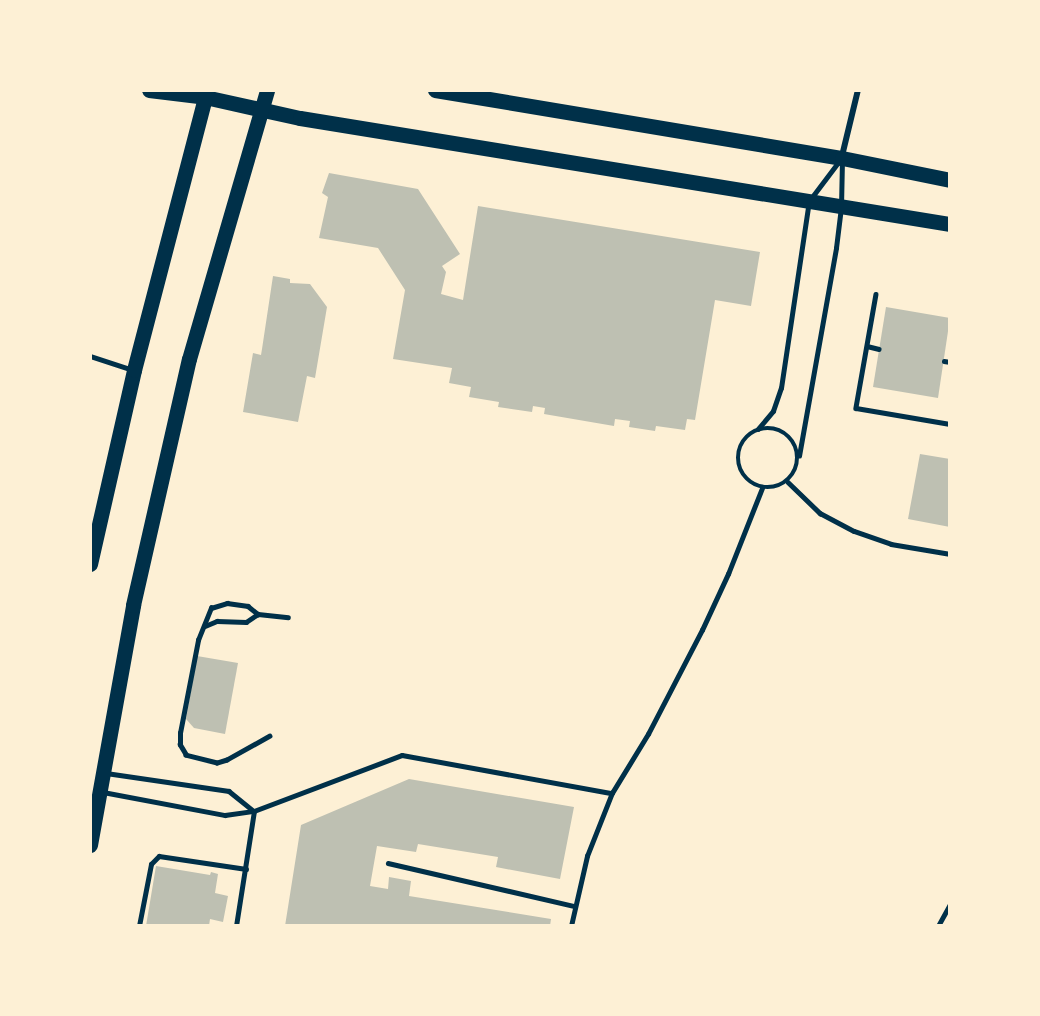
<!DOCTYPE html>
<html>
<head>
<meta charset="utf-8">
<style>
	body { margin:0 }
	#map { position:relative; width:1040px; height:1016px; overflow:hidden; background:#fdf0d5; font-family:Merriweather,serif }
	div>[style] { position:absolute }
	.building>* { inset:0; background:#bec0b2 }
	.service>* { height:4.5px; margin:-2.25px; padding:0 2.25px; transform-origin:2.25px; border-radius:2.25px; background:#003049 }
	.service>.ring { margin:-2.25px; padding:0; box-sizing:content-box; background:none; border:4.5px solid #003049; border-radius:50% }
	.minor>* { height:6px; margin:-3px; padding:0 3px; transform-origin:3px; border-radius:3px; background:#003049 }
	.primary>* { height:15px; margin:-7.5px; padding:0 7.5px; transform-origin:7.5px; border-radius:7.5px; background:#003049 }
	span { translate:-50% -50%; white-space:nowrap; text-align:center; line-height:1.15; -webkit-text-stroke:6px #fdf0d5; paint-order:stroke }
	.frame { position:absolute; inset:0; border:92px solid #fdf0d5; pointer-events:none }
</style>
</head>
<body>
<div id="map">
	<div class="building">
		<i style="clip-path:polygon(329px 173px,418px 189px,460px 254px,442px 266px,446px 272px,441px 294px,463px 300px,478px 206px,760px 252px,751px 306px,715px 300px,695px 420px,687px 419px,685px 430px,656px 426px,655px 431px,629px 427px,630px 421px,615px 419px,614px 426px,544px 414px,545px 408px,533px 406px,532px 412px,498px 407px,499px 402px,469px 397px,471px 387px,449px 383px,452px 368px,393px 359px,405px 290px,378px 248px,319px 238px,328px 197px,322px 193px)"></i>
		<i style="clip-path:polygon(273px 276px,290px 279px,290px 283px,310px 284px,327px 307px,315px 378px,307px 376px,298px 422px,243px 412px,253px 353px,261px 355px,262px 349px)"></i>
		<i style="clip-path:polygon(886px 307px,950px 318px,938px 398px,873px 387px)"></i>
		<i style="clip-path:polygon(920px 454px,950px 459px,950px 527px,908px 519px)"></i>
		<i style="clip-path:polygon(197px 656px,238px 663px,225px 734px,194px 728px,186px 719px)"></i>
		<i style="clip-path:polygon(409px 779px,574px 807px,560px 879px,496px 867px,498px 857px,418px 844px,416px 852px,377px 846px,370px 886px,388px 889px,389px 877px,411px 881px,409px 896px,551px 919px,550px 926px,285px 926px,301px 825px)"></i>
		<i style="clip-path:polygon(156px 866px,210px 875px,211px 872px,218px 874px,215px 893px,228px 896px,223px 922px,210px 919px,209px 926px,146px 926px)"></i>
	</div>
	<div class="service">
		<i style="left:876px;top:294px;width:116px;rotate:100deg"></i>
		<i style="left:856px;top:408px;width:95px;rotate:9.7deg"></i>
		<i style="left:867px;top:346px;width:12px;rotate:14deg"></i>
		<i style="left:90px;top:356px;width:42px;rotate:18deg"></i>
		<i style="left:944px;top:361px;width:6px;rotate:9deg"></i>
		<i class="ring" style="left:738px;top:428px;width:55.5px;height:55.5px"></i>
		<i style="left:758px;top:429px;width:23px;rotate:-50deg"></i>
		<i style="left:773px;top:411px;width:24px;rotate:-71deg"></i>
		<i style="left:781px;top:388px;width:189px;rotate:-81.5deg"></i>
		<i style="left:809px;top:201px;width:51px;rotate:-52.9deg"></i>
		<i style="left:799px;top:456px;width:211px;rotate:-79.9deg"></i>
		<i style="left:836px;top:248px;width:41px;rotate:-83deg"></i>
		<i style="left:841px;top:207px;width:48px;rotate:-88.8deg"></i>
		<i style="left:788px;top:482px;width:45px;rotate:44.1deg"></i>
		<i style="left:820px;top:513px;width:38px;rotate:28deg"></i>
		<i style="left:854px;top:531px;width:39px;rotate:19deg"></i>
		<i style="left:891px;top:544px;width:60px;rotate:9.6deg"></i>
		<i style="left:205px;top:626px;width:13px;rotate:-23deg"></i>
		<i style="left:217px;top:621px;width:29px;rotate:2deg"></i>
		<i style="left:246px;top:622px;width:14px;rotate:-34deg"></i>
		<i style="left:270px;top:736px;width:49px;rotate:150.8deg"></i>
		<i style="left:227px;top:760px;width:10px;rotate:163deg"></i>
		<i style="left:217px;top:763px;width:32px;rotate:-166deg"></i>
		<i style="left:186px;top:755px;width:12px;rotate:-121deg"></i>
		<i style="left:180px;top:745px;width:12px;rotate:-90deg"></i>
		<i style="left:180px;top:733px;width:95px;rotate:-79deg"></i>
		<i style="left:198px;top:640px;width:35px;rotate:-68deg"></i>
		<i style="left:211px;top:608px;width:17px;rotate:-17deg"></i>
		<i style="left:227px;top:603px;width:21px;rotate:8deg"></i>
		<i style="left:248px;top:606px;width:13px;rotate:39deg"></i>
		<i style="left:258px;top:614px;width:30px;rotate:6deg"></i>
		<i style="left:106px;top:773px;width:124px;rotate:8.3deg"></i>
		<i style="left:229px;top:791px;width:32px;rotate:39deg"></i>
		<i style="left:103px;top:792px;width:124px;rotate:10.7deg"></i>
		<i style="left:225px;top:815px;width:29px;rotate:-8deg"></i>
		<i style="left:254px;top:811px;width:158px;rotate:-20.7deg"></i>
		<i style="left:402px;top:755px;width:213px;rotate:10.3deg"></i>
		<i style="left:388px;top:863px;width:191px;rotate:13deg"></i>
		<i style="left:139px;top:926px;width:63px;rotate:-79deg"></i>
		<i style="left:151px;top:864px;width:11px;rotate:-45deg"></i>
		<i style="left:159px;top:856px;width:88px;rotate:8.5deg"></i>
		<i style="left:236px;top:926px;width:116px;rotate:-81.1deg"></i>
		<i style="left:571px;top:926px;width:72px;rotate:-77.1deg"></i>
		<i style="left:587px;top:856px;width:68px;rotate:-68.4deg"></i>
		<i style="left:612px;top:793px;width:69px;rotate:-58.6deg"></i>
		<i style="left:648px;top:734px;width:117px;rotate:-62.6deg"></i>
		<i style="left:702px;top:630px;width:62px;rotate:-65.1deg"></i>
		<i style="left:728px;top:574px;width:92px;rotate:-68.4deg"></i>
		<i style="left:938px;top:926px;width:25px;rotate:-61deg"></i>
	</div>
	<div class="minor">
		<i style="left:842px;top:156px;width:68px;rotate:-76.4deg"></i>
	</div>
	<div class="primary">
		<i style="left:149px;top:90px;width:56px;rotate:7.1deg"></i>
		<i style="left:205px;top:97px;width:97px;rotate:12.5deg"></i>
		<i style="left:300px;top:118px;width:659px;rotate:9.26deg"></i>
		<i style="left:435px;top:90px;width:413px;rotate:9.5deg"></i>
		<i style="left:842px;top:158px;width:110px;rotate:11.5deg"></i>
		<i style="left:90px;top:564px;width:199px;rotate:-77.2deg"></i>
		<i style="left:134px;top:370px;width:289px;rotate:-75.4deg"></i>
		<i style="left:90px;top:845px;width:244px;rotate:-79.8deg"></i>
		<i style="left:133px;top:605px;width:252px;rotate:-77.2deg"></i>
		<i style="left:189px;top:359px;width:280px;rotate:-73.8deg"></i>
	</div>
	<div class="frame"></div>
</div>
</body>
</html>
